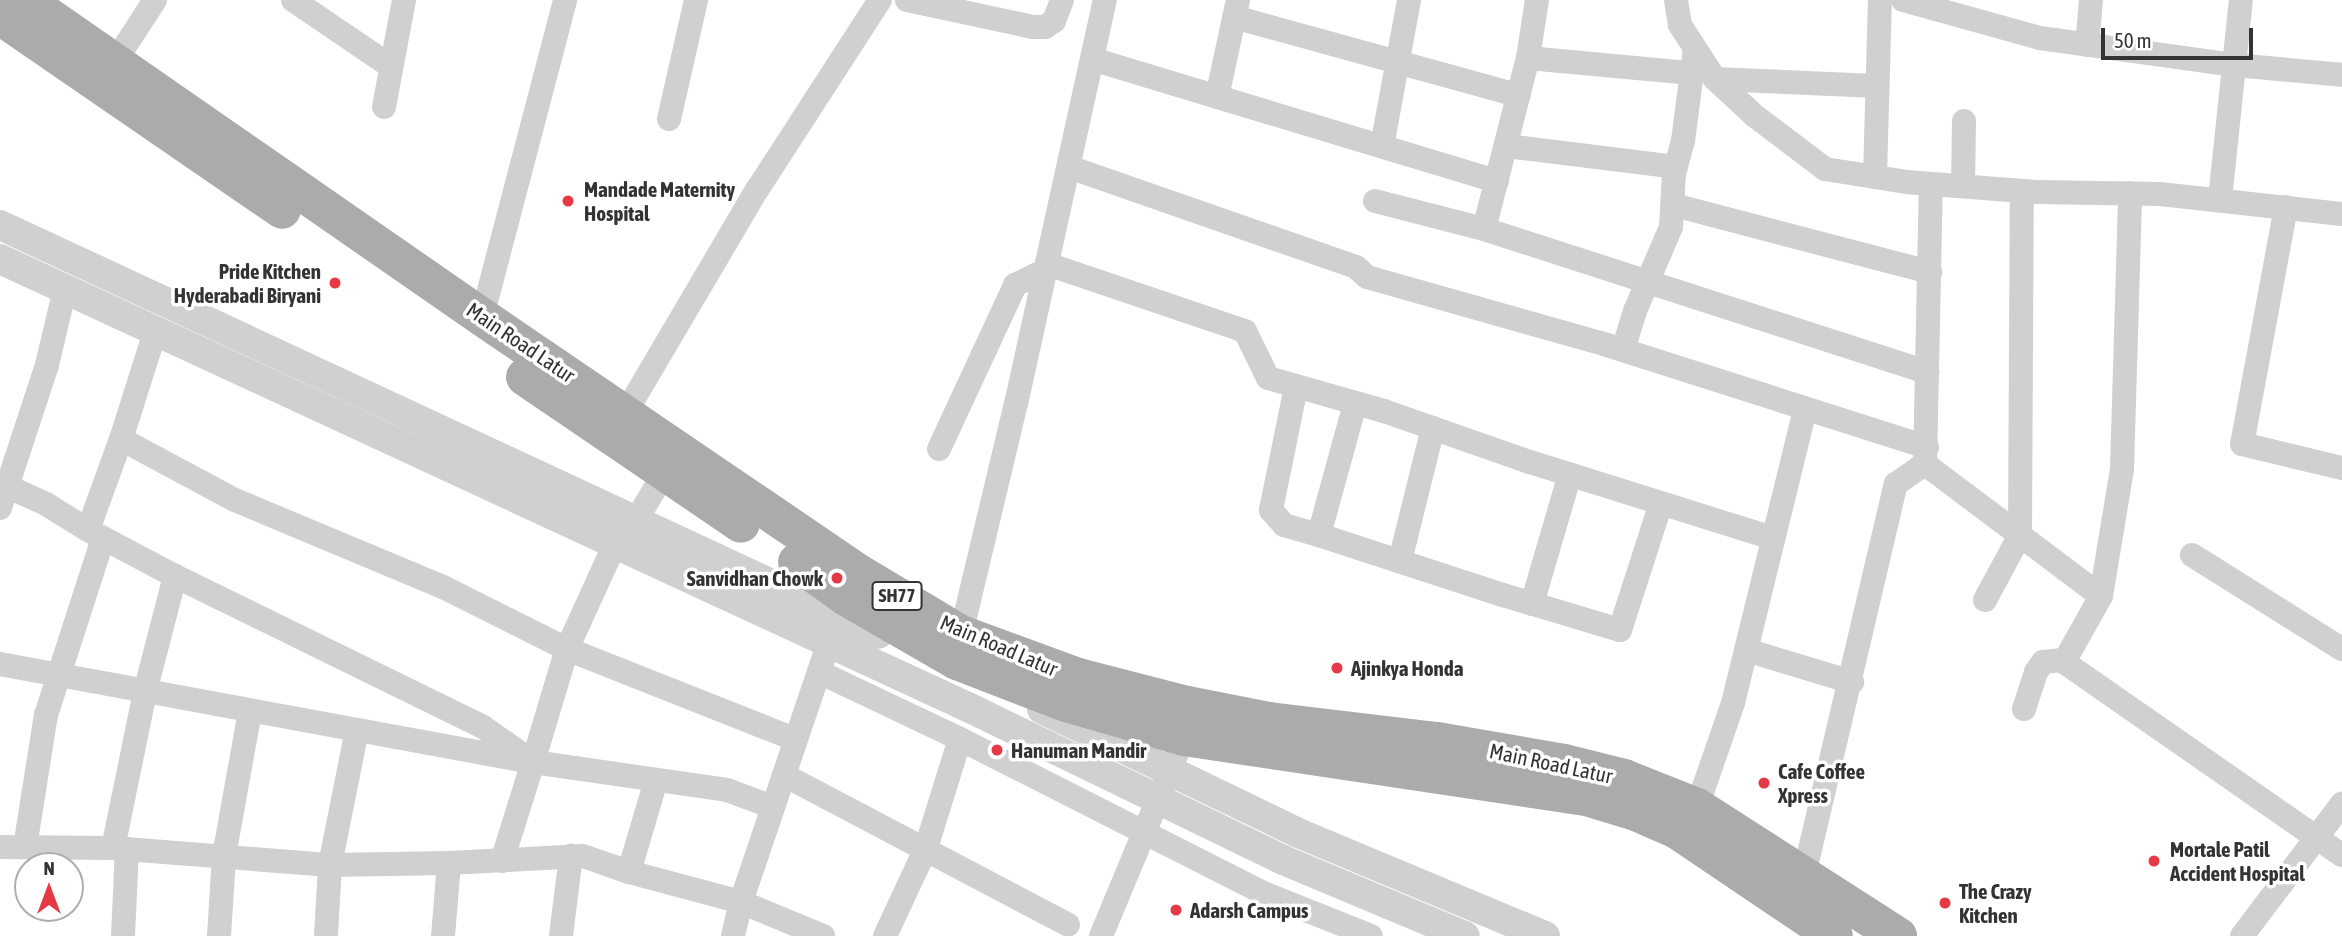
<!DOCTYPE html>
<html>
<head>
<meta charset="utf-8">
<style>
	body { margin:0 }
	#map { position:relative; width:2342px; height:936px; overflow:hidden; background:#fff; font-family:"Asap Condensed",sans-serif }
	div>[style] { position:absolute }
	.minor>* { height:24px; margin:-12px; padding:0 12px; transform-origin:12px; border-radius:12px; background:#d0d0d0 }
	.tertiary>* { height:30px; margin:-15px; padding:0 15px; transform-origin:15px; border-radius:15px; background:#d0d0d0 }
	.primary>* { height:38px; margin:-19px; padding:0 19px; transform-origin:19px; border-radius:19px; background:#ababab }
	.dots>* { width:19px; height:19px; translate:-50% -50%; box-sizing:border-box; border:4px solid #fff; border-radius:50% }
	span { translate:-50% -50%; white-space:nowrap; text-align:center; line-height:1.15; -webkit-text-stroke:7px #fff; paint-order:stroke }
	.shield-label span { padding:2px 5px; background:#fff; border:2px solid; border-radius:5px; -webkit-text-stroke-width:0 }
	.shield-label { font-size:19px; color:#333; font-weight:700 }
	.poi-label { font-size:21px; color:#333; font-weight:700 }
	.left { translate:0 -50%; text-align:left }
	.right { translate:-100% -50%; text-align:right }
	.street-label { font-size:21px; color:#333 }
	.north { position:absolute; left:14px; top:852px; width:70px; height:70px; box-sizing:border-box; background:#fff; border:2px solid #adadad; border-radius:50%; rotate:0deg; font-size:19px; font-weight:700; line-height:28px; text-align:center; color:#333 }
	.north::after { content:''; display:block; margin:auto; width:24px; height:32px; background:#e63946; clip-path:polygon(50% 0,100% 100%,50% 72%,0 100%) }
	.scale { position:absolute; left:2101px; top:28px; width:152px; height:32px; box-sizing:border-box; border:4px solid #333; border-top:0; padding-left:9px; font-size:21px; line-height:24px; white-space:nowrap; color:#333; -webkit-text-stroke:5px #fff; paint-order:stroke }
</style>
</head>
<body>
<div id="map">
	<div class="minor">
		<i style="left:293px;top:0;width:117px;rotate:34.2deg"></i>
		<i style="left:907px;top:0;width:129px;rotate:12.1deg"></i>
		<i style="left:1033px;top:27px;width:12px"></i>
		<i style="left:1045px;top:27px;width:11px;rotate:-34deg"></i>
		<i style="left:1054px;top:21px;width:22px;rotate:-69deg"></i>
		<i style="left:1676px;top:0;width:25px;rotate:81deg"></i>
		<i style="left:1680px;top:25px;width:64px;rotate:57.1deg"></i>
		<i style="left:1715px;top:79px;width:54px;rotate:42.8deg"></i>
		<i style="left:1755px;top:116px;width:88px;rotate:37.1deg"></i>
		<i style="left:1825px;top:169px;width:82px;rotate:9.1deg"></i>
		<i style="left:1906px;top:182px;width:131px;rotate:4.4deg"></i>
		<i style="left:2037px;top:192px;width:123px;rotate:0.9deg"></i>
		<i style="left:2160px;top:194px;width:183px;rotate:6.3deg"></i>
		<i style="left:1903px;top:0;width:142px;rotate:15.5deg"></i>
		<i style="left:2040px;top:38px;width:197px;rotate:7.9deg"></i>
		<i style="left:2235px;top:65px;width:107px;rotate:5.3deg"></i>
		<i style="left:1234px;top:17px;width:295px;rotate:15.4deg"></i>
		<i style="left:2087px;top:45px;width:45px;rotate:-84.9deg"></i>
		<i style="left:1528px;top:58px;width:164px;rotate:5.3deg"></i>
		<i style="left:1092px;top:59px;width:423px;rotate:16.8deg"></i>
		<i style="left:116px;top:60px;width:72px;rotate:-57deg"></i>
		<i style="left:1715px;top:79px;width:162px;rotate:2.5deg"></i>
		<i style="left:1217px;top:97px;width:99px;rotate:-77.8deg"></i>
		<i style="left:384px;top:107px;width:109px;rotate:-79.4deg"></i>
		<i style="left:669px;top:119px;width:122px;rotate:-77.2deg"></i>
		<i style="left:1382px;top:146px;width:148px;rotate:-79.5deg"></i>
		<i style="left:1506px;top:146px;width:171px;rotate:7deg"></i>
		<i style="left:1069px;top:167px;width:304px;rotate:19.2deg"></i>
		<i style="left:1356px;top:267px;width:15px;rotate:42deg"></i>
		<i style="left:1367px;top:277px;width:249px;rotate:15.8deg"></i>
		<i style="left:1607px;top:345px;width:336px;rotate:17.7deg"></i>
		<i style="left:1875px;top:177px;width:177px;rotate:-88.4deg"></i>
		<i style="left:1963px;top:186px;width:65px;rotate:-89.1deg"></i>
		<i style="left:2220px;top:199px;width:200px;rotate:-84deg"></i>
		<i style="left:1375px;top:201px;width:113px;rotate:14.4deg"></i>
		<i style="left:1484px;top:229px;width:466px;rotate:17.9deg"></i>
		<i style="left:1674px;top:205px;width:265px;rotate:14.7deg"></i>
		<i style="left:2286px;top:207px;width:241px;rotate:100.5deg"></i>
		<i style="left:2242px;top:444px;width:103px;rotate:13.5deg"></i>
		<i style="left:1484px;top:229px;width:177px;rotate:-75.6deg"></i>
		<i style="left:1528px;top:58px;width:59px;rotate:-81.2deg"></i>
		<i style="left:1047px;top:264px;width:209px;rotate:18.7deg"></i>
		<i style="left:1245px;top:331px;width:52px;rotate:63.9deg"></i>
		<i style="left:1268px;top:378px;width:121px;rotate:15.9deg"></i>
		<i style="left:1384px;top:411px;width:155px;rotate:19.3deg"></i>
		<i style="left:1530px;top:462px;width:255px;rotate:17.4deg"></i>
		<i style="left:482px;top:317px;width:328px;rotate:-75.3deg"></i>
		<i style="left:155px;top:332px;width:112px;rotate:107.6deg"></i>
		<i style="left:121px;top:439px;width:129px;rotate:28.2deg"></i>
		<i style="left:235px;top:500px;width:225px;rotate:22.7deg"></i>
		<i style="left:443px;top:587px;width:139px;rotate:26.6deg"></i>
		<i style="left:567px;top:649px;width:244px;rotate:21.6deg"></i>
		<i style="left:1623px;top:350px;width:41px;rotate:-72.9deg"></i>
		<i style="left:1635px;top:311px;width:91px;rotate:-66.8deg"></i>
		<i style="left:1671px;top:227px;width:53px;rotate:-86.8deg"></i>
		<i style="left:1674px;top:174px;width:34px;rotate:-75deg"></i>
		<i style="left:1683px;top:141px;width:93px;rotate:-82.6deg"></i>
		<i style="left:1296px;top:387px;width:126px;rotate:101.5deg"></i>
		<i style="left:1271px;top:510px;width:20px;rotate:49deg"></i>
		<i style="left:1284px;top:525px;width:36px;rotate:16deg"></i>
		<i style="left:1355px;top:404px;width:136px;rotate:105.4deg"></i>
		<i style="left:1319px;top:535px;width:194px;rotate:18.1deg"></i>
		<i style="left:1503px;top:595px;width:122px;rotate:16.7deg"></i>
		<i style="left:1620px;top:630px;width:133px;rotate:-72.1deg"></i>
		<i style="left:626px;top:412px;width:258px;rotate:-59.5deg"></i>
		<i style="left:757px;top:190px;width:226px;rotate:-57.1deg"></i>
		<i style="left:939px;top:449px;width:181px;rotate:-65.1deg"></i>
		<i style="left:1015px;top:285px;width:34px;rotate:-26deg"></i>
		<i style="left:1925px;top:464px;width:220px;rotate:36.9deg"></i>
		<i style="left:2101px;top:596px;width:76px;rotate:119.3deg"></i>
		<i style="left:0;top:483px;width:51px;rotate:24.5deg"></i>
		<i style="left:46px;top:504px;width:49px;rotate:31.8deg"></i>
		<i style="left:88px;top:530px;width:98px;rotate:27.9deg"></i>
		<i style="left:175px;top:576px;width:343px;rotate:26.1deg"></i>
		<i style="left:483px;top:727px;width:61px;rotate:35deg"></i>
		<i style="left:0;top:508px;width:151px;rotate:-71.8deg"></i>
		<i style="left:47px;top:365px;width:78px;rotate:-76.7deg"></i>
		<i style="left:635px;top:522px;width:58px;rotate:-59deg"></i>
		<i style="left:88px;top:530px;width:97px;rotate:-70.1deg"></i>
		<i style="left:2192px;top:555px;width:177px;rotate:32.1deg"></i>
		<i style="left:1400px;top:561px;width:137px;rotate:-76.1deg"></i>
		<i style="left:2101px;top:596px;width:129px;rotate:-80.6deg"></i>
		<i style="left:2122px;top:469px;width:276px;rotate:-88.3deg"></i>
		<i style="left:1985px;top:600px;width:74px;rotate:-61.7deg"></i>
		<i style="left:2020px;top:535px;width:344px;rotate:-89.7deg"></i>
		<i style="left:1532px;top:604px;width:135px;rotate:-73.7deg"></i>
		<i style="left:961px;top:634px;width:236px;rotate:-76.6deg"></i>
		<i style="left:1016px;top:404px;width:414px;rotate:-77.6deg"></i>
		<i style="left:1746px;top:650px;width:111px;rotate:16.8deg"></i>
		<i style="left:0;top:664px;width:535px;rotate:10.45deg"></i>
		<i style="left:819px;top:672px;width:156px;rotate:25.4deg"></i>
		<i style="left:960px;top:739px;width:340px;rotate:26.9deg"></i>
		<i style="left:1263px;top:893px;width:116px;rotate:21.7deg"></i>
		<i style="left:2024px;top:709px;width:39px;rotate:-72deg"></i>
		<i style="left:2036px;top:672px;width:12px;rotate:-55deg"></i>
		<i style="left:2043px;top:662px;width:18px;rotate:-6deg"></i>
		<i style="left:2061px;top:660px;width:342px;rotate:34.8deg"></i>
		<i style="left:533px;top:762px;width:118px;rotate:-73.3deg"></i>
		<i style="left:567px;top:649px;width:113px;rotate:-65.5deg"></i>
		<i style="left:784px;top:775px;width:321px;rotate:27.8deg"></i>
		<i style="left:1697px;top:807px;width:110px;rotate:-70.9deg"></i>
		<i style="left:1733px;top:703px;width:303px;rotate:-76.2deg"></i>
		<i style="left:0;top:847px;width:113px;rotate:0.5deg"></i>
		<i style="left:113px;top:848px;width:218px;rotate:4.5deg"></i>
		<i style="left:330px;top:865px;width:138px;rotate:-78.7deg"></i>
		<i style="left:25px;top:847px;width:134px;rotate:-81deg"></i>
		<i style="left:46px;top:715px;width:186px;rotate:-72.1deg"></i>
		<i style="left:113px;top:848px;width:159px;rotate:-78.4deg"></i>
		<i style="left:145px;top:692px;width:120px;rotate:-75.5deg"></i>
		<i style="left:502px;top:861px;width:104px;rotate:-72.6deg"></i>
		<i style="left:533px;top:762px;width:196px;rotate:8.2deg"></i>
		<i style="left:727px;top:790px;width:49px;rotate:20.3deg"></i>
		<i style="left:629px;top:872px;width:96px;rotate:-73.6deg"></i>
		<i style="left:1804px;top:875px;width:402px;rotate:-76.8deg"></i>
		<i style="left:1896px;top:484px;width:35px;rotate:-35deg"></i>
		<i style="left:1925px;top:464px;width:280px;rotate:-88.8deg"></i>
		<i style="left:123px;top:936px;width:87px;rotate:-87.4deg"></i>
		<i style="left:219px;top:936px;width:80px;rotate:-86.4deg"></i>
		<i style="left:224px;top:856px;width:147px;rotate:-79.8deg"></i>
		<i style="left:326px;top:936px;width:71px;rotate:-86.8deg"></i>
		<i style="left:330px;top:865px;width:119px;rotate:-1deg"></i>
		<i style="left:443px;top:936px;width:73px;rotate:-85.3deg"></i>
		<i style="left:449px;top:863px;width:134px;rotate:-3deg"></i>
		<i style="left:583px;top:856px;width:49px;rotate:19.2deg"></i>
		<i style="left:629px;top:872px;width:116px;rotate:15deg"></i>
		<i style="left:741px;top:902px;width:89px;rotate:22.5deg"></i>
		<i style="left:561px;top:936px;width:81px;rotate:-82.9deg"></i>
		<i style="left:733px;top:936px;width:35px;rotate:-77deg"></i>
		<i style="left:741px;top:902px;width:259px;rotate:-71.3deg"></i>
		<i style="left:885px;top:936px;width:97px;rotate:-65deg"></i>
		<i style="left:926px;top:848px;width:114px;rotate:-72.7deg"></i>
		<i style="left:1101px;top:936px;width:216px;rotate:-67.4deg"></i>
		<i style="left:2242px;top:936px;width:166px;rotate:-52.9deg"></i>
	</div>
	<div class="tertiary">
		<i style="left:0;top:225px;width:969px;rotate:24.95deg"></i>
		<i style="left:0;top:259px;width:1069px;rotate:24.84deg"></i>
		<i style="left:970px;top:708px;width:348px;rotate:25.9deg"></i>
		<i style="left:1283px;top:860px;width:197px;rotate:22.7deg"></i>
		<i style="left:1042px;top:709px;width:282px;rotate:25.8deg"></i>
		<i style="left:1296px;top:832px;width:270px;rotate:22.7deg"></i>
	</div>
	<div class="primary">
		<i style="left:25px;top:0;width:556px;rotate:34.75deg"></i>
		<i style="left:482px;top:317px;width:453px;rotate:34.2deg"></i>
		<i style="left:857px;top:572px;width:121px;rotate:30.8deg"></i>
		<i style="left:961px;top:634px;width:125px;rotate:20.2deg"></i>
		<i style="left:1078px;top:677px;width:113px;rotate:14.4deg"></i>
		<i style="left:1187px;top:705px;width:84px;rotate:11deg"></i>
		<i style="left:1269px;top:721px;width:169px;rotate:6.8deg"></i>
		<i style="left:1437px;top:741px;width:129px;rotate:9.8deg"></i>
		<i style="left:1564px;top:763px;width:62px;rotate:14deg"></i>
		<i style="left:1624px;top:778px;width:79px;rotate:21.7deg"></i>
		<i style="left:1697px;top:807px;width:239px;rotate:32.7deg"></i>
		<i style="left:0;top:16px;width:342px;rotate:34.5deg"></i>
		<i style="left:525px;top:377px;width:261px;rotate:34.2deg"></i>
		<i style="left:797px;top:562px;width:60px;rotate:35.5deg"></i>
		<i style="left:846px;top:597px;width:128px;rotate:30deg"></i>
		<i style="left:957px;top:661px;width:117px;rotate:21.1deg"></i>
		<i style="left:1066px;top:703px;width:123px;rotate:16.1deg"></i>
		<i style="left:1184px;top:737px;width:411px;rotate:8.5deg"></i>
		<i style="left:1590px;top:798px;width:48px;rotate:16.9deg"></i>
		<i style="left:1636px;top:812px;width:45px;rotate:23.7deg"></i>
		<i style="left:1677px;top:830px;width:189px;rotate:34deg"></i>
	</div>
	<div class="dots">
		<i style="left:568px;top:201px;background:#e63946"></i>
		<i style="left:335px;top:283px;background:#e63946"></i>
		<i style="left:837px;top:578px;background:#e63946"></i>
		<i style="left:1337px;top:668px;background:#e63946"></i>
		<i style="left:997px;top:750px;background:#e63946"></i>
		<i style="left:1764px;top:783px;background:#e63946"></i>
		<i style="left:2154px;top:861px;background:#e63946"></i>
		<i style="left:1945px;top:903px;background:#e63946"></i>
		<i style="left:1176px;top:910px;background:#e63946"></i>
	</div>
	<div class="shield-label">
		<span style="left:897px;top:596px">SH77</span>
	</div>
	<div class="poi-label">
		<span class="left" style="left:584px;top:201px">Mandade Maternity<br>Hospital</span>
		<span class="right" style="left:321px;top:283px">Pride Kitchen<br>Hyderabadi Biryani</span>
		<span class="right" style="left:823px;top:578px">Sanvidhan Chowk</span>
		<span class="left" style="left:1351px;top:668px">Ajinkya Honda</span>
		<span class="left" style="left:1011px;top:750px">Hanuman Mandir</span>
		<span class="left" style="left:1778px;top:783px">Cafe Coffee<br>Xpress</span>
		<span class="left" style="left:2170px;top:861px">Mortale Patil<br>Accident Hospital</span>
		<span class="left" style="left:1959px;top:903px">The Crazy<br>Kitchen</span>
		<span class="left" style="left:1190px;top:910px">Adarsh Campus</span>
	</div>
	<div class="street-label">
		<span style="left:521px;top:342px;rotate:34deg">Main Road Latur</span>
		<span style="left:999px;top:645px;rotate:23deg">Main Road Latur</span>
		<span style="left:1551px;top:763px;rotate:12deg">Main Road Latur</span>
	</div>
	<div class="north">N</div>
	<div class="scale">50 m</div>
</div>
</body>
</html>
